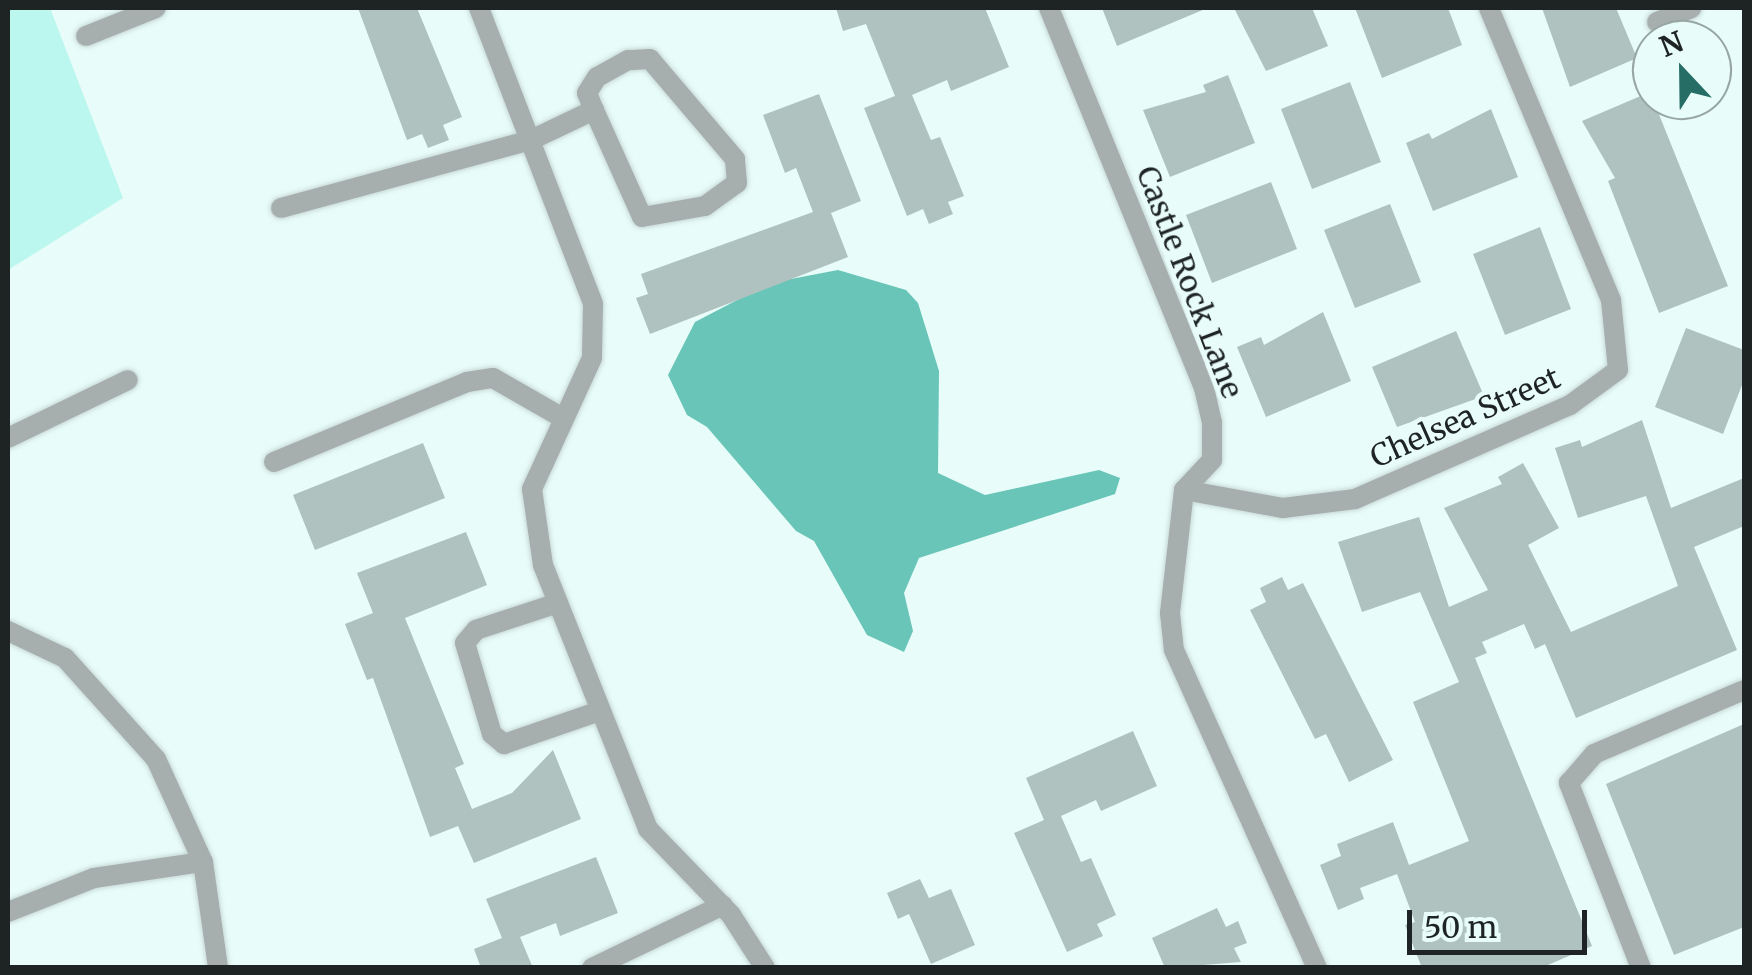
<!DOCTYPE html>
<html>
<head>
<meta charset="utf-8">
<style>
	body { margin:0 }
	#map { position:relative; width:1752px; height:975px; overflow:hidden; background:#e8fcf9; font-family:Merriweather,serif }
	div>[style] { position:absolute }
	.green>* { inset:0; background:#bbf7ee }
	.water>* { inset:0; background:#69c5b8 }
	.building>* { inset:0; background:#afc2bf }
	.roads { filter:drop-shadow(0 0 2px #c8d9d7) drop-shadow(0 0 2px #c8d9d7) }
	.street>* { height:20px; margin:-10px; padding:0 10px; transform-origin:10px; border-radius:10px; background:#a6afad }
	span { translate:-50% -50%; white-space:nowrap; text-align:center; line-height:1.15; -webkit-text-stroke:9px #e8fcf9; paint-order:stroke }
	.street-label { font-size:30px; color:#1d2423 }
	.frame { position:absolute; inset:0; border:10px solid #1d2423; pointer-events:none }
	.north { position:absolute; left:1632px; top:20px; width:100px; height:100px; box-sizing:border-box; background:#e8fcf9; border:2px solid #97a6a3; border-radius:50%; rotate:338deg; font-size:28px; font-weight:700; line-height:40px; text-align:center; color:#1d2423 }
	.north::after { content:''; display:block; margin:auto; width:35px; height:45px; background:#256d65; clip-path:polygon(50% 0,100% 100%,50% 72%,0 100%) }
	.scale { position:absolute; left:1407px; top:910px; width:180px; height:45px; box-sizing:border-box; border:5px solid #1d2423; border-top:0; padding-left:12px; font-size:30px; line-height:35px; white-space:nowrap; color:#1d2423; -webkit-text-stroke:8px #e8fcf9; paint-order:stroke }
</style>
</head>
<body>
<div id="map">
	<div class="green">
		<i style="clip-path:polygon(8px 8px,50px 8px,123px 198px,8px 270px)"></i>
	</div>
	<div class="water">
		<i style="clip-path:polygon(838px 270px,906px 290px,918px 303px,939px 371px,938px 473px,985px 495px,1099px 470px,1120px 478px,1115px 494px,919px 558px,904px 593px,913px 631px,904px 652px,867px 635px,814px 541px,796px 531px,707px 427px,687px 415px,668px 375px,695px 322px,770px 283px)"></i>
	</div>
	<div class="building">
		<i style="clip-path:polygon(358px 8px,417px 8px,462px 117px,443px 125px,449px 140px,428px 148px,422px 134px,407px 140px)"></i>
		<i style="clip-path:polygon(836px 8px,985px 8px,1009px 67px,951px 91px,947px 80px,912px 95px,931px 140px,940px 137px,964px 196px,948px 202px,953px 214px,929px 224px,923px 209px,907px 216px,864px 108px,895px 96px,866px 24px,843px 31px)"></i>
		<i style="clip-path:polygon(1102px 8px,1205px 8px,1205px 9px,1117px 46px)"></i>
		<i style="clip-path:polygon(1234px 8px,1312px 8px,1328px 46px,1266px 71px)"></i>
		<i style="clip-path:polygon(1355px 8px,1448px 8px,1462px 45px,1382px 78px)"></i>
		<i style="clip-path:polygon(1542px 8px,1616px 8px,1637px 58px,1570px 87px)"></i>
		<i style="clip-path:polygon(1228px 75px,1255px 143px,1170px 177px,1143px 110px,1206px 92px,1203px 85px)"></i>
		<i style="clip-path:polygon(1350px 82px,1381px 162px,1312px 189px,1281px 109px)"></i>
		<i style="clip-path:polygon(1650px 92px,1728px 286px,1659px 313px,1608px 181px,1615px 178px,1582px 121px)"></i>
		<i style="clip-path:polygon(819px 94px,861px 201px,831px 213px,848px 257px,650px 334px,636px 298px,648px 294px,641px 274px,813px 212px,796px 168px,785px 173px,763px 115px)"></i>
		<i style="clip-path:polygon(1491px 109px,1518px 177px,1433px 211px,1406px 143px,1429px 133px,1432px 139px)"></i>
		<i style="clip-path:polygon(1271px 182px,1297px 249px,1212px 283px,1186px 215px)"></i>
		<i style="clip-path:polygon(1390px 204px,1421px 282px,1355px 308px,1324px 230px)"></i>
		<i style="clip-path:polygon(1540px 227px,1571px 309px,1505px 335px,1473px 254px)"></i>
		<i style="clip-path:polygon(1323px 312px,1351px 381px,1266px 417px,1237px 347px,1261px 337px,1264px 345px)"></i>
		<i style="clip-path:polygon(1686px 328px,1744px 350px,1744px 380px,1723px 434px,1655px 407px)"></i>
		<i style="clip-path:polygon(1456px 331px,1484px 396px,1397px 427px,1372px 367px)"></i>
		<i style="clip-path:polygon(1642px 420px,1671px 508px,1744px 478px,1744px 526px,1694px 547px,1737px 650px,1576px 718px,1545px 644px,1535px 649px,1524px 624px,1482px 642px,1487px 653px,1475px 658px,1592px 946px,1541px 968px,1422px 968px,1405px 925px,1415px 922px,1397px 874px,1360px 888px,1364px 899px,1338px 910px,1320px 865px,1341px 856px,1337px 844px,1393px 822px,1409px 865px,1469px 841px,1413px 702px,1459px 682px,1420px 592px,1362px 612px,1338px 542px,1419px 517px,1449px 607px,1488px 590px,1444px 508px,1502px 484px,1498px 477px,1523px 463px,1559px 528px,1528px 545px,1571px 632px,1678px 586px,1646px 496px,1578px 518px,1555px 448px,1580px 440px,1582px 447px)"></i>
		<i style="clip-path:polygon(423px 443px,445px 498px,315px 550px,293px 495px)"></i>
		<i style="clip-path:polygon(466px 532px,487px 585px,405px 618px,464px 764px,455px 768px,472px 809px,512px 793px,553px 750px,581px 819px,474px 863px,458px 826px,430px 837px,373px 678px,367px 680px,345px 624px,373px 613px,357px 573px)"></i>
		<i style="clip-path:polygon(1282px 577px,1288px 590px,1303px 583px,1393px 760px,1349px 782px,1326px 734px,1315px 739px,1250px 610px,1266px 602px,1260px 588px)"></i>
		<i style="clip-path:polygon(1744px 724px,1744px 927px,1674px 955px,1606px 784px)"></i>
		<i style="clip-path:polygon(1133px 731px,1157px 786px,1101px 811px,1096px 800px,1061px 816px,1081px 862px,1091px 858px,1116px 915px,1097px 924px,1103px 936px,1067px 952px,1014px 833px,1044px 820px,1026px 778px)"></i>
		<i style="clip-path:polygon(596px 857px,618px 913px,560px 936px,556px 923px,520px 937px,533px 968px,481px 968px,474px 949px,502px 938px,486px 899px)"></i>
		<i style="clip-path:polygon(920px 879px,929px 898px,951px 889px,975px 945px,931px 964px,909px 914px,898px 919px,887px 893px)"></i>
		<i style="clip-path:polygon(1217px 908px,1226px 927px,1238px 921px,1247px 943px,1234px 948px,1241px 962px,1165px 968px,1152px 938px)"></i>
	</div>
	<div class="roads">
		<div class="street">
			<i style="left:479px;top:8px;width:317px;rotate:68.9deg"></i>
			<i style="left:593px;top:304px;width:54px;rotate:91.1deg"></i>
			<i style="left:592px;top:358px;width:144px;rotate:114.6deg"></i>
			<i style="left:532px;top:489px;width:77px;rotate:81.8deg"></i>
			<i style="left:543px;top:565px;width:284px;rotate:68.3deg"></i>
			<i style="left:648px;top:829px;width:120px;rotate:46deg"></i>
			<i style="left:731px;top:915px;width:63px;rotate:57.3deg"></i>
			<i style="left:1049px;top:8px;width:410px;rotate:67.8deg"></i>
			<i style="left:1204px;top:388px;width:35px;rotate:77deg"></i>
			<i style="left:1212px;top:422px;width:38px;rotate:90deg"></i>
			<i style="left:1212px;top:460px;width:41px;rotate:133deg"></i>
			<i style="left:1184px;top:490px;width:124px;rotate:96.5deg"></i>
			<i style="left:1170px;top:613px;width:37px;rotate:84deg"></i>
			<i style="left:1174px;top:650px;width:349px;rotate:65.8deg"></i>
			<i style="left:1657px;top:22px;width:37px;rotate:-22deg"></i>
			<i style="left:86px;top:36px;width:75px;rotate:-21.8deg"></i>
			<i style="left:281px;top:208px;width:259px;rotate:-15.2deg"></i>
			<i style="left:531px;top:140px;width:70px;rotate:-25.5deg"></i>
			<i style="left:594px;top:110px;width:117px;rotate:65.8deg"></i>
			<i style="left:642px;top:217px;width:64px;rotate:-9.9deg"></i>
			<i style="left:705px;top:206px;width:39px;rotate:-36deg"></i>
			<i style="left:737px;top:183px;width:24px;rotate:-95deg"></i>
			<i style="left:735px;top:159px;width:131px;rotate:-130.4deg"></i>
			<i style="left:650px;top:59px;width:22px;rotate:177deg"></i>
			<i style="left:628px;top:60px;width:35px;rotate:151deg"></i>
			<i style="left:597px;top:77px;width:19px;rotate:122deg"></i>
			<i style="left:587px;top:93px;width:18px;rotate:68deg"></i>
			<i style="left:8px;top:438px;width:133px;rotate:-25.8deg"></i>
			<i style="left:274px;top:462px;width:209px;rotate:-22.5deg"></i>
			<i style="left:467px;top:382px;width:26px;rotate:-9deg"></i>
			<i style="left:493px;top:378px;width:78px;rotate:29.8deg"></i>
			<i style="left:1184px;top:490px;width:101px;rotate:10.3deg"></i>
			<i style="left:1283px;top:508px;width:73px;rotate:-7.1deg"></i>
			<i style="left:1355px;top:499px;width:235px;rotate:-23.6deg"></i>
			<i style="left:1570px;top:405px;width:59px;rotate:-36.1deg"></i>
			<i style="left:1618px;top:370px;width:70px;rotate:-95.7deg"></i>
			<i style="left:1611px;top:300px;width:316px;rotate:-112.7deg"></i>
			<i style="left:558px;top:603px;width:86px;rotate:161.8deg"></i>
			<i style="left:476px;top:630px;width:17px;rotate:130deg"></i>
			<i style="left:465px;top:643px;width:95px;rotate:73.5deg"></i>
			<i style="left:492px;top:734px;width:16px;rotate:40deg"></i>
			<i style="left:504px;top:744px;width:102px;rotate:-19deg"></i>
			<i style="left:8px;top:631px;width:63px;rotate:25.3deg"></i>
			<i style="left:65px;top:658px;width:136px;rotate:48deg"></i>
			<i style="left:156px;top:759px;width:113px;rotate:65.5deg"></i>
			<i style="left:203px;top:862px;width:107px;rotate:81.9deg"></i>
			<i style="left:8px;top:912px;width:92px;rotate:-21.6deg"></i>
			<i style="left:94px;top:878px;width:110px;rotate:-8.4deg"></i>
			<i style="left:592px;top:968px;width:145px;rotate:-25.7deg"></i>
			<i style="left:1641px;top:968px;width:199px;rotate:-111.3deg"></i>
			<i style="left:1569px;top:783px;width:38px;rotate:-49deg"></i>
			<i style="left:1594px;top:754px;width:163px;rotate:-23.1deg"></i>
		</div>
	</div>
	<div class="street-label">
		<span style="left:1190px;top:282px;rotate:69deg">Castle Rock Lane</span>
		<span style="left:1465px;top:417px;rotate:-24deg">Chelsea Street</span>
	</div>
	<div class="frame"></div>
	<div class="north">N</div>
	<div class="scale">50 m</div>
</div>
</body>
</html>
